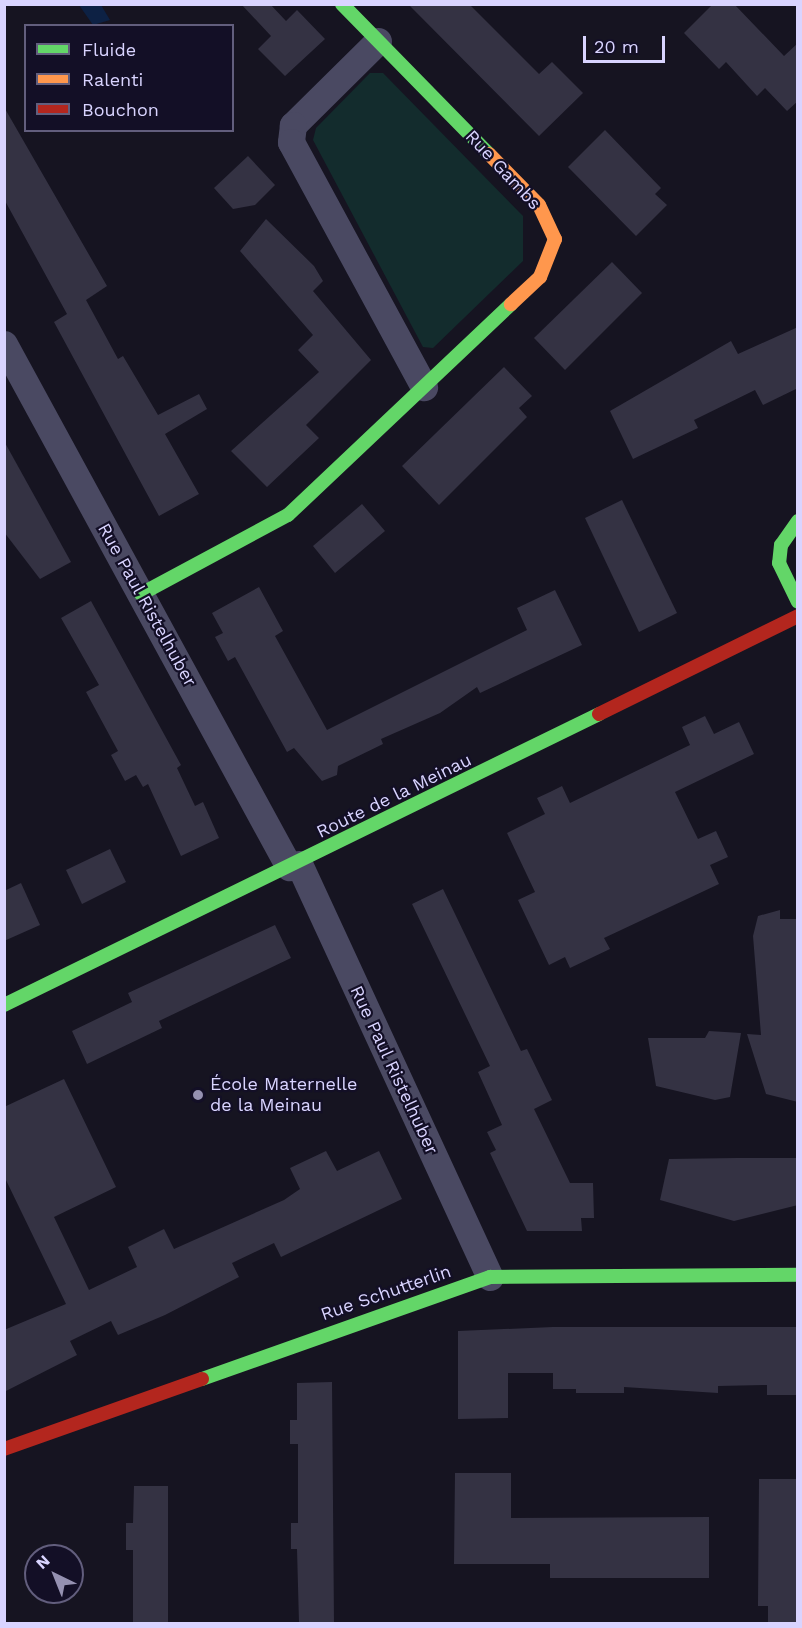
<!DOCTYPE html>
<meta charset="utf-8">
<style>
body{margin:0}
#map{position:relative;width:802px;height:1628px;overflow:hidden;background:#161421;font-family:"Work Sans",sans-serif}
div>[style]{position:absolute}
.green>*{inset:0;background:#132c2d}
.water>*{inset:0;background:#0d2144}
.building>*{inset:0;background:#343243}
.street>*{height:27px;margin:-13.5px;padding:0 13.5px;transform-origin:13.5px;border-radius:13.5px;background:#4a4962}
.fast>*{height:14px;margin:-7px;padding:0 7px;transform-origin:7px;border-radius:7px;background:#63d668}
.slow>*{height:14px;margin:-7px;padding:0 7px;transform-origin:7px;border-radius:7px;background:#ff974d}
.jam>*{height:14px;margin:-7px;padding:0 7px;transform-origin:7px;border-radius:7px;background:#b3261e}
.dots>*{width:16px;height:16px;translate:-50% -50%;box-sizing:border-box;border:3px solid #130f26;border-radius:50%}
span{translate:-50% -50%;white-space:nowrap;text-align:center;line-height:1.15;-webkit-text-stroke:4.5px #130f26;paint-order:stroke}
.street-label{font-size:18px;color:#d9d4ff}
.poi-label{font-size:18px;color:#d9d4ff}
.left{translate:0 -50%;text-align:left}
.frame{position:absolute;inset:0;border:6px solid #d9d4ff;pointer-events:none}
.legend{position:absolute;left:24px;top:24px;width:210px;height:108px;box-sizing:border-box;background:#130f26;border:2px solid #625e7d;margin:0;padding:8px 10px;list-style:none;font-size:18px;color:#d9d4ff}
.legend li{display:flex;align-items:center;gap:12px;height:30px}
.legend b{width:30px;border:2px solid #625e7d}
.north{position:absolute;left:24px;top:1544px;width:60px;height:60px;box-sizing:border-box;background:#130f26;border:2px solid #625e7d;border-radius:50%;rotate:317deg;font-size:16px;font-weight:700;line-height:24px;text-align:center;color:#d9d4ff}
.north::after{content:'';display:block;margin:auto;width:21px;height:27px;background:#9591b1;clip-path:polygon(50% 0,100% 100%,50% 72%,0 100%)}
.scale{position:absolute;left:583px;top:36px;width:82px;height:27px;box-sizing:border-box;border:3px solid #d9d4ff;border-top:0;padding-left:8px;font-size:18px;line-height:21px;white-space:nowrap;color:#d9d4ff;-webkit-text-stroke:4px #130f26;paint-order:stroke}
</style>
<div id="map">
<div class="green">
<i style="clip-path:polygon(370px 73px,383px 73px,523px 216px,523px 261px,433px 348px,423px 347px,313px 140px,316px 128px)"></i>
</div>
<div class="water">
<i style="clip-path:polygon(79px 5px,101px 5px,110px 20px,93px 25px)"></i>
</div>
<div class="building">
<i style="clip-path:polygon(241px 4px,270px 4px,286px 21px,297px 10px,325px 39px,285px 76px,258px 49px,271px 36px)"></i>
<i style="clip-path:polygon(408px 4px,469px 4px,539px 74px,552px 62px,583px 93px,539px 136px)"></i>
<i style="clip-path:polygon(713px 4px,734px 4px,784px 56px,798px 43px,798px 101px,787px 111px,765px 88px,757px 96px,726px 62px,719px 69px,684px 33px)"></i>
<i style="clip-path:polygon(4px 107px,107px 286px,86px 300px,118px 359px,123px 356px,158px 415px,199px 394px,207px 409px,165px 434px,199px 494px,159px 516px,54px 322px,67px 314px,4px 199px)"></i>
<i style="clip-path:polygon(605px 130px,661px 188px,655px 194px,667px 205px,636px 236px,568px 167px)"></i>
<i style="clip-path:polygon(248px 156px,275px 185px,255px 205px,233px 209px,214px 188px)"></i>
<i style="clip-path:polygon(266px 219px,314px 266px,323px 281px,313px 291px,371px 360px,306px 425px,319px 438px,267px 487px,231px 451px,319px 372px,298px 350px,313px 335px,240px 251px)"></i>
<i style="clip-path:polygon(612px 262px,642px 293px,565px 370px,534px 338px)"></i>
<i style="clip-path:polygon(798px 327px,798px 388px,763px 405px,755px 390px,694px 420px,698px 428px,633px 459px,610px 411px,731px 341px,738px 354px)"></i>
<i style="clip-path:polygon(504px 367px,532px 396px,519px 408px,527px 417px,439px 505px,402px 466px)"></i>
<i style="clip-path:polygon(4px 441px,71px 562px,40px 579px,4px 532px)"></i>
<i style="clip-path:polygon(622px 500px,677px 613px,639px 632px,585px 518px)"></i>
<i style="clip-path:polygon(362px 504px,385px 531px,335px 573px,313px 546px)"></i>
<i style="clip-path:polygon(259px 587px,283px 631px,275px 636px,327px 730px,527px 630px,517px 608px,555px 590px,582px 645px,480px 693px,477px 687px,440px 713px,381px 739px,383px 744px,338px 766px,337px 775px,322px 781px,294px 748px,287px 752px,235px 657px,228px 661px,215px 637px,223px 633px,212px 613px)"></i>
<i style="clip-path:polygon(91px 601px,181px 765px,177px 768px,195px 806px,203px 802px,219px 838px,181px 856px,148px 784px,143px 787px,136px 775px,125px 781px,111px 755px,118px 751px,86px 692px,99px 685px,61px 618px)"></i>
<i style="clip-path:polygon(705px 716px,714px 734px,739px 722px,754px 754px,675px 792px,698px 839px,716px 831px,728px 857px,710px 865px,719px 884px,604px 938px,610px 949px,570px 968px,565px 957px,549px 965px,518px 900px,535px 892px,507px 833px,545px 814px,537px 798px,550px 792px,562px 786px,570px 803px,690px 745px,682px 727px)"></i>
<i style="clip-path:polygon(110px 849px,126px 882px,82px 904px,66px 870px)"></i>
<i style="clip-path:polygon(21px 883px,40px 925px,4px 941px,4px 891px)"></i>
<i style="clip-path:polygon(443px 889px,521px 1051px,527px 1049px,552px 1100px,534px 1109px,570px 1183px,593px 1183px,594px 1218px,581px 1218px,582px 1231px,527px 1231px,490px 1153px,496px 1150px,487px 1132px,502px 1125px,478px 1072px,490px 1066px,412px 904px)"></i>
<i style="clip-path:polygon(780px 910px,780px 919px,798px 919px,798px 1102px,766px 1094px,747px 1034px,761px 1035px,753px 936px,758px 916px)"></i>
<i style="clip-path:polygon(275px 925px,291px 958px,159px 1021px,162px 1028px,87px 1064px,72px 1031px,132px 1002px,128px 993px)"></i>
<i style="clip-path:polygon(709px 1031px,741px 1033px,730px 1097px,715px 1100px,656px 1086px,648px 1038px,705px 1038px)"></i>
<i style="clip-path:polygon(64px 1079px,116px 1187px,54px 1217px,89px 1290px,137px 1267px,128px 1247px,164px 1229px,174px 1249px,284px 1200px,300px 1189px,290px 1168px,326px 1151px,337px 1171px,379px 1151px,402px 1199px,281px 1257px,274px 1243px,232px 1263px,239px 1277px,165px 1315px,118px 1335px,111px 1321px,70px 1341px,77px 1355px,4px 1392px,4px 1330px,66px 1304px,4px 1176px,4px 1107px)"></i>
<i style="clip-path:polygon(736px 1158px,798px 1158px,798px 1205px,734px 1221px,660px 1200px,669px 1159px)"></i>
<i style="clip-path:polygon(553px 1327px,798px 1327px,798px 1395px,767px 1395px,767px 1385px,718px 1386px,718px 1393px,624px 1387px,624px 1393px,576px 1393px,576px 1389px,553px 1389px,553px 1373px,508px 1373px,508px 1418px,458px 1419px,458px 1331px)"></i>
<i style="clip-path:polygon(332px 1382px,334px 1623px,299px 1623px,297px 1549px,291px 1549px,291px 1523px,298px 1523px,298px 1444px,290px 1444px,290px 1420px,297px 1420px,297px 1383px)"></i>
<i style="clip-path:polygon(455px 1473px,511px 1473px,511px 1518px,709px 1517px,709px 1578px,550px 1578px,550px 1564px,454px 1564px)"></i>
<i style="clip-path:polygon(759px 1479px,798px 1479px,798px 1623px,768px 1623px,768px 1606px,758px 1606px)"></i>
<i style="clip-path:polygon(134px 1486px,168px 1486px,168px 1623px,133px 1623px,133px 1550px,126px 1550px,126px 1523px,133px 1523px)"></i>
</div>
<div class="street">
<i style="left:378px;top:41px;width:120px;rotate:135.3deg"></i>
<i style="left:293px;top:125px;width:17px;rotate:97deg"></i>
<i style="left:291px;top:142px;width:279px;rotate:61.5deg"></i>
<i style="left:4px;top:344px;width:596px;rotate:61.41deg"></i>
<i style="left:299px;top:864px;width:455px;rotate:65.2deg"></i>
</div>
<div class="fast">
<i style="left:342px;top:4px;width:210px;rotate:45.6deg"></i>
<i style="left:798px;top:521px;width:29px;rotate:125deg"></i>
<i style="left:781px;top:545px;width:18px;rotate:96deg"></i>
<i style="left:779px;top:563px;width:43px;rotate:64deg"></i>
<i style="left:141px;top:594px;width:167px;rotate:-28.3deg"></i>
<i style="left:288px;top:515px;width:307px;rotate:-43.4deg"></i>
<i style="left:4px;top:1005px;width:662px;rotate:-26.06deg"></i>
<i style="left:202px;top:1379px;width:306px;rotate:-19.5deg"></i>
<i style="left:490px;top:1277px;width:308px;rotate:-0.4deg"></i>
</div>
<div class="slow">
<i style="left:489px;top:154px;width:71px;rotate:45.6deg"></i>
<i style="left:539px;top:205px;width:38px;rotate:65deg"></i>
<i style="left:555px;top:239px;width:41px;rotate:111.5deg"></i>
<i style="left:540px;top:277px;width:40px;rotate:137deg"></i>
</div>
<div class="jam">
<i style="left:599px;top:714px;width:222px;rotate:-26.2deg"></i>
<i style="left:4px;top:1449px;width:210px;rotate:-19.5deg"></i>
</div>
<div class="dots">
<i style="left:198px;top:1095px;background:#9591b1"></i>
</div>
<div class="street-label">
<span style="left:503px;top:170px;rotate:47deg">Rue Gambs</span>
<span style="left:147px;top:605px;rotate:61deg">Rue Paul Ristelhuber</span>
<span style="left:394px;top:796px;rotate:-26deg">Route de la Meinau</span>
<span style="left:394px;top:1070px;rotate:65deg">Rue Paul Ristelhuber</span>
<span style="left:386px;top:1293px;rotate:-19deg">Rue Schutterlin</span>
</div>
<div class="poi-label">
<span class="left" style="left:210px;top:1095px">École Maternelle<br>de la Meinau</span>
</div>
<div class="frame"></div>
<ul class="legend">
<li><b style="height:8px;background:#63d668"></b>Fluide</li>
<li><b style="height:8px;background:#ff974d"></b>Ralenti</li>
<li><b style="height:8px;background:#b3261e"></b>Bouchon</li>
</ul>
<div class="north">N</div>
<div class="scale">20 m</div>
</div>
